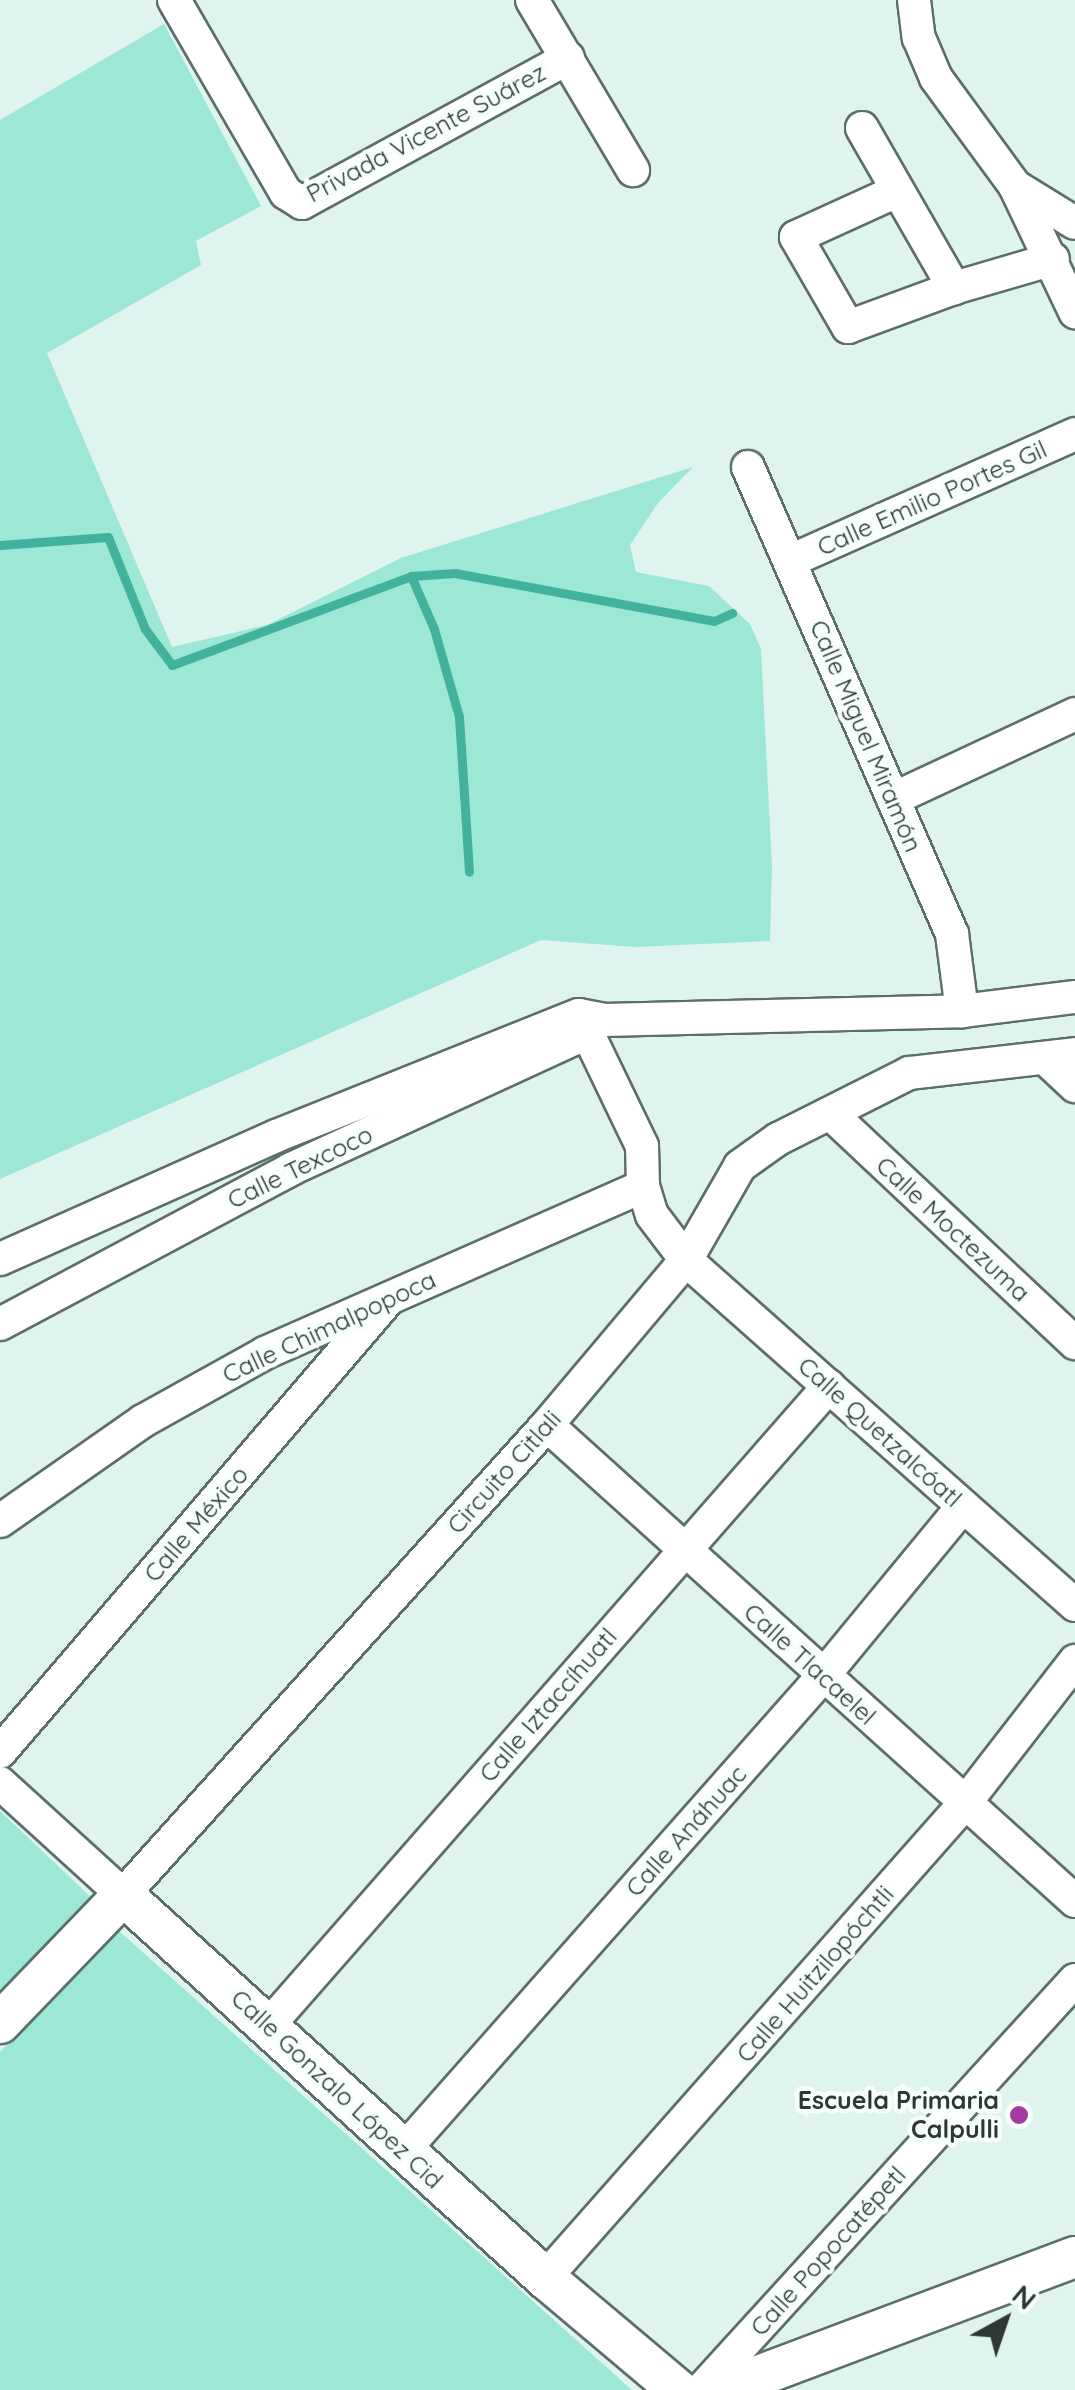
<!DOCTYPE html>
<meta charset="utf-8">
<style>
body{margin:0}
#map{position:relative;width:1075px;height:2390px;overflow:hidden;background:#e0f4ef;font-family:Quicksand,sans-serif}
div>[style]{position:absolute}
.green>*{inset:0;background:#9de7d7}
.stream>*{height:9px;margin:-4.5px;padding:0 4.5px;transform-origin:4.5px;border-radius:4.5px;background:#42b19e}
.roads{filter:drop-shadow(2px 0 #5c6e6a) drop-shadow(-2px 0 #5c6e6a) drop-shadow(0 2px #5c6e6a) drop-shadow(0 -2px #5c6e6a)}
.minor>*{height:32px;margin:-16px;padding:0 16px;transform-origin:16px;border-radius:16px;background:#fff}
.tertiary>*{height:40px;margin:-20px;padding:0 20px;transform-origin:20px;border-radius:20px;background:#fff}
.dots>*{width:28px;height:28px;translate:-50% -50%;box-sizing:border-box;border:5px solid #f6fefc;border-radius:50%}
span{translate:-50% -50%;white-space:nowrap;text-align:center;line-height:1.15;-webkit-text-stroke:9px #f6fefc;paint-order:stroke}
.street-label{font-size:25px;color:#2f3735}
.poi-label{font-size:25px;color:#2f3735;font-weight:700}
.right{translate:-100% -50%;text-align:right}
.north{position:absolute;left:955px;top:2270px;width:100px;height:100px;-webkit-text-stroke:8px #f6fefc;paint-order:stroke;rotate:40deg;font-size:28px;font-weight:700;line-height:40px;text-align:center;color:#2f3735}
.north::after{content:'';display:block;margin:auto;width:35px;height:45px;background:#2f3735;clip-path:polygon(50% 0,100% 100%,50% 72%,0 100%)}
</style>
<div id="map">
<div class="green">
<i style="clip-path:polygon(164px 24px,261px 206px,196px 241px,201px 265px,47px 353px,172px 647px,267px 625px,401px 558px,693px 467px,658px 503px,630px 545px,636px 572px,709px 586px,750px 624px,761px 649px,772px 867px,770px 941px,635px 947px,541px 940px,0 1179px,0 120px)"></i>
<i style="clip-path:polygon(0 1811px,96px 1902px,0 2001px)"></i>
<i style="clip-path:polygon(118px 1930px,632px 2390px,0 2390px,0 2052px)"></i>
</div>
<div class="stream">
<i style="left:0;top:545px;width:108px;rotate:-4.2deg"></i>
<i style="left:108px;top:537px;width:99px;rotate:68.1deg"></i>
<i style="left:145px;top:629px;width:45px;rotate:53.1deg"></i>
<i style="left:172px;top:665px;width:255px;rotate:-20.4deg"></i>
<i style="left:411px;top:576px;width:44px;rotate:-3.9deg"></i>
<i style="left:455px;top:573px;width:263px;rotate:10.5deg"></i>
<i style="left:714px;top:621px;width:20px;rotate:-24deg"></i>
<i style="left:411px;top:576px;width:58px;rotate:66.5deg"></i>
<i style="left:434px;top:629px;width:91px;rotate:74.1deg"></i>
<i style="left:459px;top:717px;width:155px;rotate:86.3deg"></i>
</div>
<div class="roads">
<div class="minor">
<i style="left:174px;top:0;width:223px;rotate:59.9deg"></i>
<i style="left:286px;top:193px;width:19px;rotate:32deg"></i>
<i style="left:302px;top:203px;width:303px;rotate:-28.6deg"></i>
<i style="left:532px;top:0;width:198px;rotate:59.3deg"></i>
<i style="left:914px;top:0;width:38px;rotate:83deg"></i>
<i style="left:919px;top:38px;width:43px;rotate:67deg"></i>
<i style="left:936px;top:78px;width:134px;rotate:53.8deg"></i>
<i style="left:1015px;top:186px;width:140px;rotate:64.5deg"></i>
<i style="left:862px;top:128px;width:185px;rotate:60.1deg"></i>
<i style="left:1015px;top:186px;width:70px;rotate:31.7deg"></i>
<i style="left:897px;top:191px;width:111px;rotate:155.5deg"></i>
<i style="left:796px;top:237px;width:104px;rotate:60deg"></i>
<i style="left:848px;top:327px;width:113px;rotate:-20.2deg"></i>
<i style="left:954px;top:288px;width:103px;rotate:-16.3deg"></i>
<i style="left:748px;top:467px;width:510px;rotate:66.4deg"></i>
<i style="left:952px;top:934px;width:78px;rotate:82.6deg"></i>
<i style="left:790px;top:561px;width:312px;rotate:-24deg"></i>
<i style="left:893px;top:799px;width:201px;rotate:-25deg"></i>
<i style="left:1046px;top:1059px;width:40px;rotate:43deg"></i>
<i style="left:831px;top:1114px;width:335px;rotate:43.2deg"></i>
<i style="left:643px;top:1186px;width:30px;rotate:73deg"></i>
<i style="left:652px;top:1215px;width:56px;rotate:52.9deg"></i>
<i style="left:686px;top:1260px;width:520px;rotate:41.57deg"></i>
<i style="left:0;top:1259px;width:302px;rotate:-24deg"></i>
<i style="left:276px;top:1136px;width:326px;rotate:-21.8deg"></i>
<i style="left:579px;top:1015px;width:25px;rotate:11deg"></i>
<i style="left:604px;top:1020px;width:358px;rotate:-1.4deg"></i>
<i style="left:962px;top:1011px;width:114px;rotate:-7.1deg"></i>
<i style="left:0;top:1324px;width:330px;rotate:-28deg"></i>
<i style="left:291px;top:1169px;width:316px;rotate:-24.7deg"></i>
<i style="left:547px;top:1425px;width:711px;rotate:42.04deg"></i>
<i style="left:0;top:1521px;width:174px;rotate:-35deg"></i>
<i style="left:143px;top:1421px;width:140px;rotate:-29.1deg"></i>
<i style="left:265px;top:1353px;width:413px;rotate:-23.8deg"></i>
<i style="left:643px;top:1186px;width:40px;rotate:-91.4deg"></i>
<i style="left:642px;top:1146px;width:145px;rotate:-115.7deg"></i>
<i style="left:0;top:1752px;width:593px;rotate:-49.38deg"></i>
<i style="left:0;top:1783px;width:166px;rotate:42.3deg"></i>
<i style="left:123px;top:1895px;width:633px;rotate:-47.95deg"></i>
<i style="left:547px;top:1425px;width:216px;rotate:-49.9deg"></i>
<i style="left:686px;top:1260px;width:108px;rotate:-60.1deg"></i>
<i style="left:740px;top:1166px;width:47px;rotate:-35.4deg"></i>
<i style="left:778px;top:1139px;width:147px;rotate:-26.7deg"></i>
<i style="left:909px;top:1073px;width:167px;rotate:-6.5deg"></i>
<i style="left:268px;top:2026px;width:851px;rotate:-48.76deg"></i>
<i style="left:403px;top:2151px;width:634px;rotate:-48.52deg"></i>
<i style="left:823px;top:1676px;width:220px;rotate:-50.5deg"></i>
<i style="left:545px;top:2278px;width:634px;rotate:-48.52deg"></i>
<i style="left:965px;top:1803px;width:180px;rotate:-52.2deg"></i>
<i style="left:701px;top:2390px;width:555px;rotate:-47.63deg"></i>
</div>
<div class="tertiary">
<i style="left:0;top:2023px;width:178px;rotate:-46.1deg"></i>
<i style="left:123px;top:1895px;width:570px;rotate:42.23deg"></i>
<i style="left:545px;top:2278px;width:174px;rotate:40.1deg"></i>
<i style="left:721px;top:2390px;width:378px;rotate:-20.6deg"></i>
</div>
</div>
<div class="dots">
<i style="left:1019px;top:2115px;background:#a33c9e"></i>
</div>
<div class="street-label">
<span style="left:426px;top:133px;rotate:-28deg">Privada Vicente Suárez</span>
<span style="left:932px;top:498px;rotate:-24deg">Calle Emilio Portes Gil</span>
<span style="left:866px;top:736px;rotate:67deg">Calle Miguel Miramón</span>
<span style="left:300px;top:1167px;rotate:-26deg">Calle Texcoco</span>
<span style="left:953px;top:1229px;rotate:43deg">Calle Moctezuma</span>
<span style="left:329px;top:1327px;rotate:-25deg">Calle Chimalpopoca</span>
<span style="left:880px;top:1432px;rotate:42deg">Calle Quetzalcóatl</span>
<span style="left:504px;top:1472px;rotate:-48deg">Circuito Citlali</span>
<span style="left:196px;top:1524px;rotate:-49deg">Calle México</span>
<span style="left:810px;top:1664px;rotate:42deg">Calle Tlacaelel</span>
<span style="left:548px;top:1705px;rotate:-49deg">Calle Iztaccíhuatl</span>
<span style="left:686px;top:1831px;rotate:-48deg">Calle Anáhuac</span>
<span style="left:815px;top:1974px;rotate:-49deg">Calle Huitzilopóchtli</span>
<span style="left:337px;top:2089px;rotate:43deg">Calle Gonzalo López Cid</span>
<span style="left:828px;top:2251px;rotate:-48deg">Calle Popocatépetl</span>
</div>
<div class="poi-label">
<span class="right" style="left:999px;top:2115px">Escuela Primaria<br>Calpulli</span>
</div>
<div class="north">N</div>
</div>
